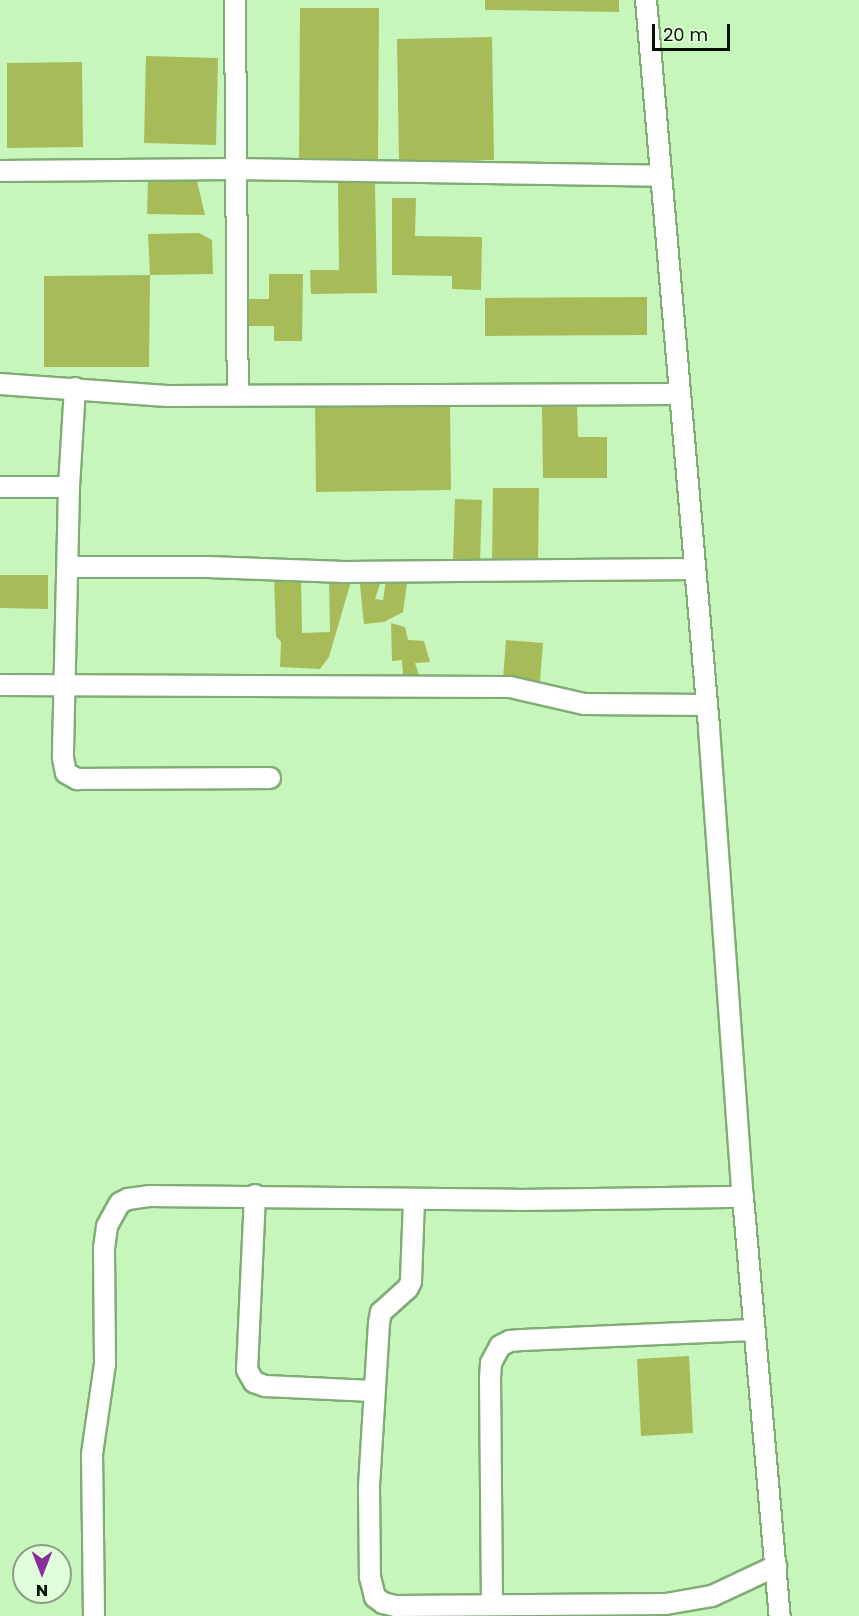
<!DOCTYPE html>
<style>
body{margin:0}
#map{position:relative;width:859px;height:1616px;overflow:hidden;background:#c7f6bc;font-family:Poppins,sans-serif}
div>[style]{position:absolute}
.building>*{inset:0;background:#a7bc58}
.roads{filter:drop-shadow(2px 0 #80ac75) drop-shadow(-2px 0 #80ac75) drop-shadow(0 2px #80ac75) drop-shadow(0 -2px #80ac75)}
.minor>*{height:20px;margin:-10px;padding:0 10px;transform-origin:10px;border-radius:10px;background:#fff}
span{translate:-50% -50%;white-space:nowrap;text-align:center;line-height:1.15;-webkit-text-stroke:5px #e1fedb;paint-order:stroke}
.north{position:absolute;left:12px;top:1544px;width:60px;height:60px;box-sizing:border-box;background:#e1fedb;border:2px solid #889f84;border-radius:50%;rotate:180deg;font-size:16px;font-weight:700;line-height:24px;text-align:center;color:#031101}
.north::after{content:'';display:block;margin:auto;width:21px;height:27px;background:#862d9a;clip-path:polygon(50% 0,100% 100%,50% 72%,0 100%)}
.scale{position:absolute;left:652px;top:24px;width:78px;height:27px;box-sizing:border-box;border:3px solid #031101;border-top:0;padding-left:8px;font-size:18px;line-height:21px;white-space:nowrap;color:#031101;-webkit-text-stroke:4px #e1fedb;paint-order:stroke}
</style>
<div id="map">
<div class="building">
<i style="clip-path:polygon(485px 0,619px 0,619px 12px,485px 10px)"></i>
<i style="clip-path:polygon(300px 8px,379px 8px,378px 162px,299px 161px)"></i>
<i style="clip-path:polygon(492px 37px,494px 160px,399px 162px,397px 39px)"></i>
<i style="clip-path:polygon(146px 56px,218px 58px,216px 145px,144px 143px)"></i>
<i style="clip-path:polygon(82px 62px,83px 147px,7px 148px,7px 63px)"></i>
<i style="clip-path:polygon(148px 180px,197px 181px,205px 215px,147px 214px)"></i>
<i style="clip-path:polygon(338px 183px,375px 183px,377px 293px,311px 294px,310px 270px,339px 270px)"></i>
<i style="clip-path:polygon(392px 198px,416px 198px,415px 236px,482px 237px,481px 290px,452px 289px,452px 276px,392px 275px)"></i>
<i style="clip-path:polygon(199px 233px,212px 240px,213px 274px,150px 275px,148px 234px)"></i>
<i style="clip-path:polygon(269px 274px,303px 274px,302px 341px,274px 341px,274px 326px,244px 326px,244px 299px,269px 299px)"></i>
<i style="clip-path:polygon(150px 275px,149px 367px,44px 367px,44px 276px)"></i>
<i style="clip-path:polygon(647px 297px,647px 335px,485px 336px,485px 298px)"></i>
<i style="clip-path:polygon(450px 404px,451px 490px,316px 492px,315px 406px)"></i>
<i style="clip-path:polygon(542px 407px,577px 407px,578px 437px,607px 437px,607px 478px,543px 478px)"></i>
<i style="clip-path:polygon(493px 488px,539px 488px,538px 563px,492px 563px)"></i>
<i style="clip-path:polygon(455px 499px,482px 500px,480px 562px,453px 561px)"></i>
<i style="clip-path:polygon(301px 574px,302px 633px,330px 632px,329px 579px,352px 578px,329px 657px,320px 669px,280px 667px,281px 642px,276px 636px,274px 575px)"></i>
<i style="clip-path:polygon(0 575px,48px 575px,48px 609px,0 608px)"></i>
<i style="clip-path:polygon(359px 576px,380px 584px,375px 599px,383px 600px,386px 580px,408px 576px,403px 612px,384px 622px,364px 624px)"></i>
<i style="clip-path:polygon(391px 623px,405px 627px,408px 640px,424px 641px,430px 662px,415px 663px,419px 675px,403px 675px,402px 660px,392px 661px)"></i>
<i style="clip-path:polygon(506px 640px,543px 643px,540px 681px,503px 679px)"></i>
<i style="clip-path:polygon(689px 1356px,693px 1433px,641px 1436px,637px 1359px)"></i>
</div>
<div class="roads">
<div class="minor">
<i style="left:235px;top:0;width:394px;rotate:89.6deg"></i>
<i style="left:646px;top:0;width:731px;rotate:85.05deg"></i>
<i style="left:709px;top:728px;width:470px;rotate:85.9deg"></i>
<i style="left:743px;top:1197px;width:421px;rotate:85deg"></i>
<i style="left:0;top:171px;width:234px;rotate:-0.5deg"></i>
<i style="left:234px;top:169px;width:427px;rotate:0.9deg"></i>
<i style="left:0;top:384px;width:167px;rotate:4.1deg"></i>
<i style="left:167px;top:396px;width:511px;rotate:-0.22deg"></i>
<i style="left:75px;top:388px;width:99px;rotate:93.5deg"></i>
<i style="left:69px;top:487px;width:271px;rotate:91.3deg"></i>
<i style="left:63px;top:758px;width:15px;rotate:79deg"></i>
<i style="left:66px;top:773px;width:13px;rotate:29deg"></i>
<i style="left:77px;top:779px;width:193px;rotate:-0.3deg"></i>
<i style="left:0;top:487px;width:69px"></i>
<i style="left:69px;top:567px;width:138px"></i>
<i style="left:207px;top:567px;width:137px;rotate:2.1deg"></i>
<i style="left:344px;top:572px;width:351px;rotate:-0.5deg"></i>
<i style="left:0;top:685px;width:510px;rotate:0.22deg"></i>
<i style="left:510px;top:687px;width:76px;rotate:12.9deg"></i>
<i style="left:584px;top:704px;width:123px;rotate:0.5deg"></i>
<i style="left:255px;top:1195px;width:175px;rotate:92.6deg"></i>
<i style="left:247px;top:1370px;width:14px;rotate:60deg"></i>
<i style="left:254px;top:1382px;width:12px;rotate:20deg"></i>
<i style="left:265px;top:1386px;width:108px;rotate:2.7deg"></i>
<i style="left:414px;top:1199px;width:83px;rotate:92.1deg"></i>
<i style="left:411px;top:1282px;width:7px;rotate:117deg"></i>
<i style="left:408px;top:1288px;width:36px;rotate:138deg"></i>
<i style="left:381px;top:1312px;width:11px;rotate:100deg"></i>
<i style="left:379px;top:1323px;width:164px;rotate:93.5deg"></i>
<i style="left:369px;top:1487px;width:90px;rotate:89.4deg"></i>
<i style="left:370px;top:1577px;width:21px;rotate:76deg"></i>
<i style="left:375px;top:1597px;width:10px;rotate:37deg"></i>
<i style="left:383px;top:1603px;width:12px;rotate:14deg"></i>
<i style="left:395px;top:1606px;width:271px;rotate:-0.4deg"></i>
<i style="left:666px;top:1604px;width:47px;rotate:-9.9deg"></i>
<i style="left:712px;top:1596px;width:71px;rotate:-25.1deg"></i>
<i style="left:492px;top:1604px;width:226px;rotate:-90.5deg"></i>
<i style="left:490px;top:1378px;width:15px;rotate:-86deg"></i>
<i style="left:491px;top:1363px;width:19px;rotate:-62deg"></i>
<i style="left:500px;top:1346px;width:11px;rotate:-27deg"></i>
<i style="left:510px;top:1341px;width:11px;rotate:-5deg"></i>
<i style="left:521px;top:1340px;width:233px;rotate:-2.5deg"></i>
<i style="left:94px;top:1616px;width:162px;rotate:-90.7deg"></i>
<i style="left:92px;top:1454px;width:91px;rotate:-81.8deg"></i>
<i style="left:105px;top:1364px;width:116px;rotate:-90.5deg"></i>
<i style="left:104px;top:1248px;width:22px;rotate:-82deg"></i>
<i style="left:107px;top:1226px;width:26px;rotate:-61deg"></i>
<i style="left:120px;top:1203px;width:9px;rotate:-27deg"></i>
<i style="left:128px;top:1199px;width:21px;rotate:-8deg"></i>
<i style="left:149px;top:1196px;width:368px;rotate:0.6deg"></i>
<i style="left:517px;top:1200px;width:226px;rotate:-0.8deg"></i>
</div>
</div>
<div class="north">N</div>
<div class="scale">20 m</div>
</div>
